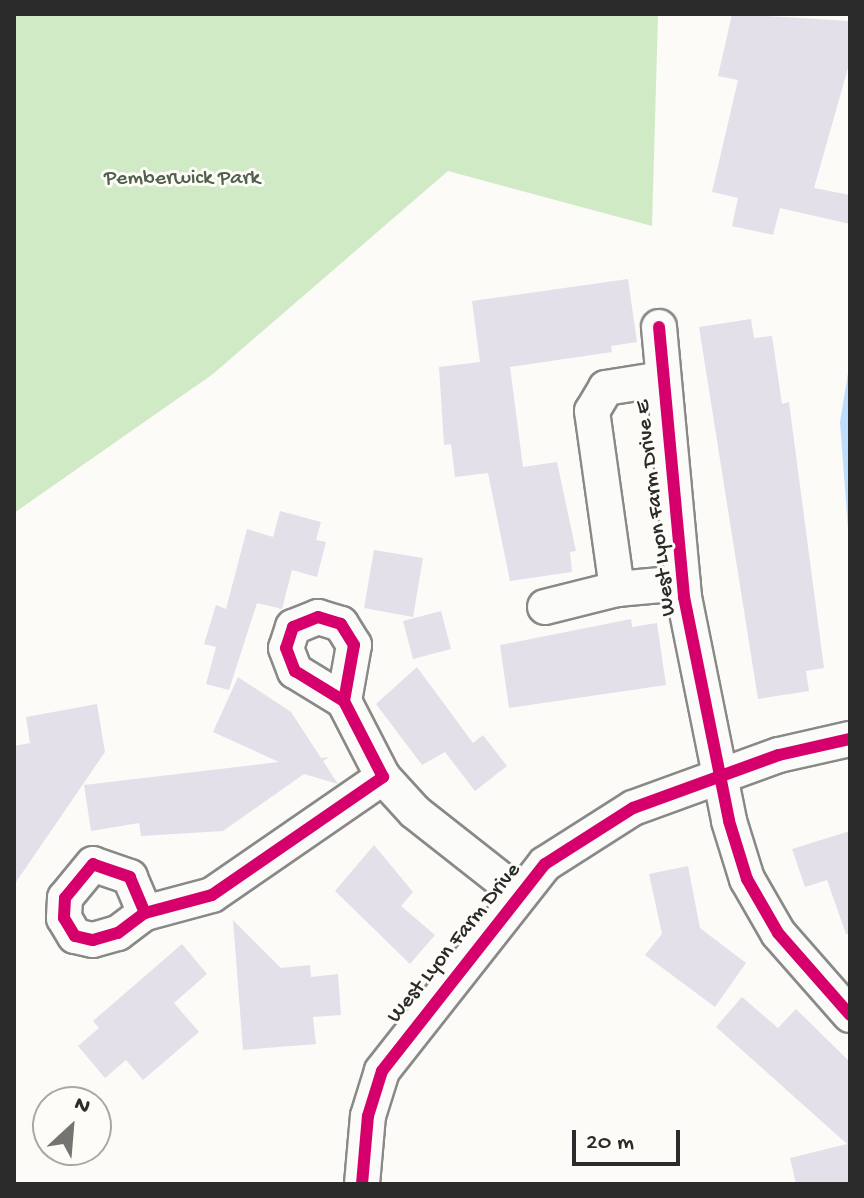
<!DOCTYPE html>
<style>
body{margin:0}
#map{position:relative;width:864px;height:1198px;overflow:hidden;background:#fcfbf8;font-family:"Gochi Hand",sans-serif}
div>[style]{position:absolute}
.green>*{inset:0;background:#cfeac5}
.water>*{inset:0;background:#beddfc}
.building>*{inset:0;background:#e3e0e9}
.roads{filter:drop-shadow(2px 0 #898987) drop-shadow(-2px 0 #898987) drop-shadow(0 2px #898987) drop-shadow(0 -2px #898987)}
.minor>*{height:34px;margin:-17px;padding:0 17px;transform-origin:17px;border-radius:17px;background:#fbfbf9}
.cycleway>*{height:12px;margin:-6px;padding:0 6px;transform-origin:6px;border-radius:6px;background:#d6006c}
span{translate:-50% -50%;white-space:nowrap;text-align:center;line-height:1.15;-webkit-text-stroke:6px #fdfcf7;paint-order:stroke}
.park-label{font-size:22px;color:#51604d}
.street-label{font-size:22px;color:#2b2b2b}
.frame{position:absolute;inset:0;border:16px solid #2b2b2b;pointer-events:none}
.north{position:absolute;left:32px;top:1086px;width:80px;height:80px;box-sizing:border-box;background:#fdfcf7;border:2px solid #a9a8a5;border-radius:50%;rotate:26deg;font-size:22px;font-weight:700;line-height:32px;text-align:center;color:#2b2b2b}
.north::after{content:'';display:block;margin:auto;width:28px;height:36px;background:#747473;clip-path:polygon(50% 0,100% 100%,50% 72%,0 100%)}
.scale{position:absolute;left:572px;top:1130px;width:108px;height:36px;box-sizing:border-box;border:4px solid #2b2b2b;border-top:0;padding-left:10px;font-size:24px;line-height:28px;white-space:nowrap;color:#2b2b2b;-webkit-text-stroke:6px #fdfcf7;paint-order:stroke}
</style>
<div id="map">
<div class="green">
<i style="clip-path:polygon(14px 14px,658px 14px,652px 226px,448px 171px,213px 374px,14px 513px)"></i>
</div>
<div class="water">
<i style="clip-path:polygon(850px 361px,850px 555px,840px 422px)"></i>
</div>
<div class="building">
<i style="clip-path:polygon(732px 14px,850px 21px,850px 61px,814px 188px,850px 195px,850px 224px,780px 208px,773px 235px,732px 226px,738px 198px,712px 192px,738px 80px,718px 76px)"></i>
<i style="clip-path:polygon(628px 279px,637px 342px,611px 346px,612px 352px,510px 367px,523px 467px,557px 462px,576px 551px,570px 552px,572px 572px,510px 581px,488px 473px,455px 477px,451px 444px,444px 445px,439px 367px,480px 362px,472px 301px)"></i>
<i style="clip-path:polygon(751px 319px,754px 338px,772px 336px,782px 404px,789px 402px,824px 668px,806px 671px,809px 691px,758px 699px,699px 327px)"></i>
<i style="clip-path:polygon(280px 511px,321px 522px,316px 540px,326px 542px,317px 577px,292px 570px,282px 609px,257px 603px,229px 690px,206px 684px,216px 647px,204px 644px,216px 605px,226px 609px,247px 529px,273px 537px)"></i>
<i style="clip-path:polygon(374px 550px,423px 558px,413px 617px,364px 608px)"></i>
<i style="clip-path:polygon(441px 611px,451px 649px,413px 659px,403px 621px)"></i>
<i style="clip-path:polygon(631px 619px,632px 627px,657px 623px,666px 685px,509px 708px,500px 645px)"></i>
<i style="clip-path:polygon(417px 667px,473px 743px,483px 735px,507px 766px,475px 791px,445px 752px,422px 765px,376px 704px)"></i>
<i style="clip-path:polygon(238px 677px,291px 712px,321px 758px,329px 757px,323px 761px,338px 784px,304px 774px,223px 831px,141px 836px,139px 823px,91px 831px,84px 785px,279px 762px,213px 732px)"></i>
<i style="clip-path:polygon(97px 704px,105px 752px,14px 885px,14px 746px,30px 743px,26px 717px)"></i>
<i style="clip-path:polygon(850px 831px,850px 934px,846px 934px,827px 880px,805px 887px,792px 849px)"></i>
<i style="clip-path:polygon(374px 845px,413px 892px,401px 906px,435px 935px,410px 964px,335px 891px)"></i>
<i style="clip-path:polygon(688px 866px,700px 928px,746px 963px,715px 1007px,645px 955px,662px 934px,649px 874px)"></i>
<i style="clip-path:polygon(233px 920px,281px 968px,310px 965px,311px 977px,338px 974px,341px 1015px,313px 1017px,316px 1044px,243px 1050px)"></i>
<i style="clip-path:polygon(182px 944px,207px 974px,174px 1003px,199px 1032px,143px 1080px,126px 1060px,105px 1078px,78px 1046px,99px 1028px,93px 1021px)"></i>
<i style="clip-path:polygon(742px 997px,778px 1028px,796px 1009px,850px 1062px,850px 1184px,796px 1184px,790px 1158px,847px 1144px,716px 1027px)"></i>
</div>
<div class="roads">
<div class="minor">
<i style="left:659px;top:327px;width:271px;rotate:84.7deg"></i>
<i style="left:684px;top:597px;width:228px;rotate:78.6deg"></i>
<i style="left:729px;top:821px;width:61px;rotate:72.8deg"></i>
<i style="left:747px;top:879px;width:62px;rotate:60.1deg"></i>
<i style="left:778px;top:933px;width:109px;rotate:48.7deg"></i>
<i style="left:662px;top:379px;width:57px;rotate:170.9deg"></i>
<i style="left:606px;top:388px;width:27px;rotate:121deg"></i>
<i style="left:592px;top:411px;width:180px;rotate:82deg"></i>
<i style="left:617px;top:589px;width:66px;rotate:-5.2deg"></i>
<i style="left:545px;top:607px;width:74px;rotate:-14deg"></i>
<i style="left:383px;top:777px;width:47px;rotate:47.6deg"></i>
<i style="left:415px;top:812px;width:131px;rotate:38.2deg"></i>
<i style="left:145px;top:913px;width:39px;rotate:-113deg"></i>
<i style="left:130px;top:877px;width:39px;rotate:-161deg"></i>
<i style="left:93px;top:864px;width:44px;rotate:129.5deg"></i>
<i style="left:65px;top:898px;width:20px;rotate:93deg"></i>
<i style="left:64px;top:918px;width:21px;rotate:59deg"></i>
<i style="left:75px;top:936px;width:18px;rotate:13deg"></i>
<i style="left:93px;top:940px;width:26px;rotate:-16deg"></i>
<i style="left:118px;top:933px;width:34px;rotate:-37deg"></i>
<i style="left:145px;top:913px;width:69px;rotate:-15deg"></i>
<i style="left:212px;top:895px;width:208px;rotate:-34.6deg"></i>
<i style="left:383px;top:777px;width:85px;rotate:-117.2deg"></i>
<i style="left:344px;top:701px;width:57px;rotate:-79.9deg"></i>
<i style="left:354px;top:645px;width:25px;rotate:-122deg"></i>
<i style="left:341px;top:624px;width:24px;rotate:-163deg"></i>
<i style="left:318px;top:617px;width:27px;rotate:158deg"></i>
<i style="left:293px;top:627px;width:22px;rotate:108deg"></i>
<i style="left:286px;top:648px;width:25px;rotate:69deg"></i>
<i style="left:295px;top:671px;width:57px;rotate:31.5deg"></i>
<i style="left:362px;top:1184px;width:68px;rotate:-85deg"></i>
<i style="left:368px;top:1116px;width:47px;rotate:-72.7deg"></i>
<i style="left:382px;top:1071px;width:263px;rotate:-51.8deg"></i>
<i style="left:545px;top:864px;width:104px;rotate:-32.5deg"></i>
<i style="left:633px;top:808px;width:155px;rotate:-20deg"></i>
<i style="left:779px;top:755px;width:73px;rotate:-12.7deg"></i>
</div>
</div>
<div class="cycleway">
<i style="left:659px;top:327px;width:271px;rotate:84.7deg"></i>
<i style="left:684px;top:597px;width:228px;rotate:78.6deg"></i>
<i style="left:729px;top:821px;width:61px;rotate:72.8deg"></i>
<i style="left:747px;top:879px;width:62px;rotate:60.1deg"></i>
<i style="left:778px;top:933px;width:109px;rotate:48.7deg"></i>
<i style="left:145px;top:913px;width:39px;rotate:-113deg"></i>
<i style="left:130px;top:877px;width:39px;rotate:-161deg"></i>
<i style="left:93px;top:864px;width:44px;rotate:129.5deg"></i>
<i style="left:65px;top:898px;width:20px;rotate:93deg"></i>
<i style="left:64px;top:918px;width:21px;rotate:59deg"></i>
<i style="left:75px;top:936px;width:18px;rotate:13deg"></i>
<i style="left:93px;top:940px;width:26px;rotate:-16deg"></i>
<i style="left:118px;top:933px;width:34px;rotate:-37deg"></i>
<i style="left:145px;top:913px;width:69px;rotate:-15deg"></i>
<i style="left:212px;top:895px;width:208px;rotate:-34.6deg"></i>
<i style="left:383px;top:777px;width:85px;rotate:-117.2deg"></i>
<i style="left:344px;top:701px;width:57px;rotate:-79.9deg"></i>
<i style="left:354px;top:645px;width:25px;rotate:-122deg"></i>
<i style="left:341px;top:624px;width:24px;rotate:-163deg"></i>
<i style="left:318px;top:617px;width:27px;rotate:158deg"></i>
<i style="left:293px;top:627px;width:22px;rotate:108deg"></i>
<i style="left:286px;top:648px;width:25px;rotate:69deg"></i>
<i style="left:295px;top:671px;width:57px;rotate:31.5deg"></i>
<i style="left:362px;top:1184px;width:68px;rotate:-85deg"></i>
<i style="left:368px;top:1116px;width:47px;rotate:-72.7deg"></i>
<i style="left:382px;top:1071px;width:263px;rotate:-51.8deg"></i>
<i style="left:545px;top:864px;width:104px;rotate:-32.5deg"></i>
<i style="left:633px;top:808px;width:155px;rotate:-20deg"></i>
<i style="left:779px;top:755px;width:73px;rotate:-12.7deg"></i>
</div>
<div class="park-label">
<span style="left:182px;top:180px">Pemberwick Park</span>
</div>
<div class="street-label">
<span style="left:657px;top:508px;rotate:-97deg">West Lyon Farm Drive E</span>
<span style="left:455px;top:944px;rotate:-51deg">West Lyon Farm Drive</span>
</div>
<div class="frame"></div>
<div class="north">N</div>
<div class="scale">20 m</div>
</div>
